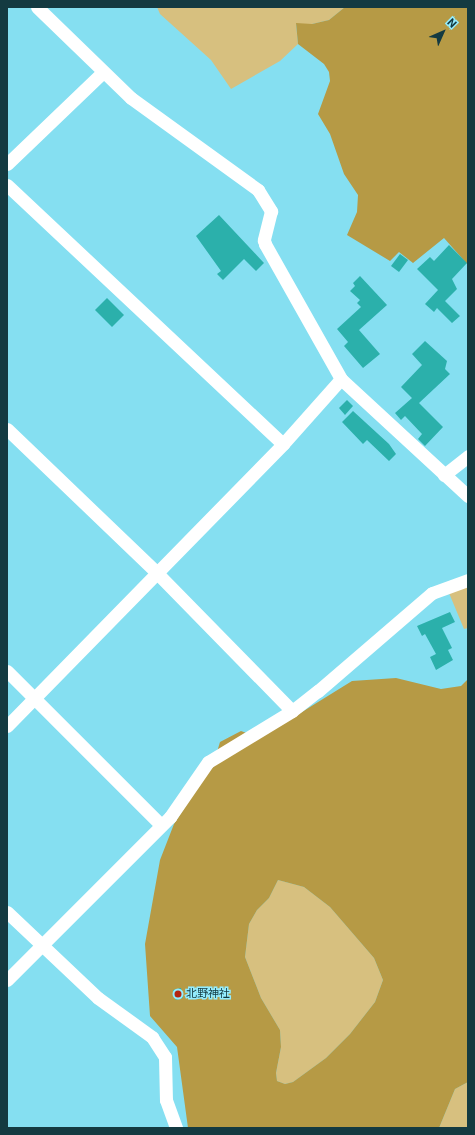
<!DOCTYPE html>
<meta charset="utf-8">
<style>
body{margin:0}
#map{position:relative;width:475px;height:1135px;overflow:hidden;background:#85dff1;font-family:Roboto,"Noto Sans JP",sans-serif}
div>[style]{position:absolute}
.green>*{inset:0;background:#d7c07f}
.forest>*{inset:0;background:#b69a45}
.building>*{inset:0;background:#2bb0ab}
.minor>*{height:13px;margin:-6.5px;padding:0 6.5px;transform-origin:6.5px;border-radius:6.5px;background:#fff}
.dots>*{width:11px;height:11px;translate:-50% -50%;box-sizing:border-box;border:2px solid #93ecfe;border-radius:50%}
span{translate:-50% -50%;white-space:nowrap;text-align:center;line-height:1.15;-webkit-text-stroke:3px #93ecfe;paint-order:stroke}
.poi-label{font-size:11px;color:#143a41}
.left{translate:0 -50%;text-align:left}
.frame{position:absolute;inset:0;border:8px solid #143a41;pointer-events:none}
.north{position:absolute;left:423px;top:12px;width:40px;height:40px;-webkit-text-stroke:3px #93ecfe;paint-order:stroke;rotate:45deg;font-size:11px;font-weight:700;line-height:16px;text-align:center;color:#143a41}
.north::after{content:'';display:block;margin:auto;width:14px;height:18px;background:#143a41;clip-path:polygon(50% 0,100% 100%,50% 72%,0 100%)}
</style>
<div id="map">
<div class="green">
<i style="clip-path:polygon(157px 7px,345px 7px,329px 20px,312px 24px,296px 24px,298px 44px,280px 61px,231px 89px,211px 60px,160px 14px)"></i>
<i style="clip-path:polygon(468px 585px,468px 628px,464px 629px,449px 593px)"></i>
<i style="clip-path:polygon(278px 880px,304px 887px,330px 907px,374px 958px,383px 980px,375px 1002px,350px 1034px,326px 1058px,293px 1082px,285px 1084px,277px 1081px,276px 1073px,281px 1047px,280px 1030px,261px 998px,245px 957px,249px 924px,257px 910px,269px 898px)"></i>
<i style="clip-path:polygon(468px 1082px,468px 1128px,439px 1128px,455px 1089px)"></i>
</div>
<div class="forest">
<i style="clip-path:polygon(345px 7px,468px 7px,468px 265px,444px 238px,413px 263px,399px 252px,390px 261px,347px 235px,357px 212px,358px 195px,344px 174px,330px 134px,318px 114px,330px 81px,329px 72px,324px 64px,298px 44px,296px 23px,312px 24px,329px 20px)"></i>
<i style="clip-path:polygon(evenodd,396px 678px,441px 689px,461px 686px,468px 679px,468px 1082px,455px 1089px,439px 1128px,188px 1128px,177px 1047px,150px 1016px,145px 944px,160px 860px,174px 824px,214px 762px,220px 742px,241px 731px,260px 738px,352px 681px,396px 678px,278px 880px,304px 887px,330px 907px,374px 958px,383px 980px,375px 1002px,350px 1034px,326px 1058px,293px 1082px,285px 1084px,277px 1081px,276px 1073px,281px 1047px,280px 1030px,261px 998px,245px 957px,249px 924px,257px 910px,269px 898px,278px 880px)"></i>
</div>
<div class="building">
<i style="clip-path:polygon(219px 215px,264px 263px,256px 271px,244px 259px,223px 280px,217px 274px,221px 271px,196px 236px)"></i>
<i style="clip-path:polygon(449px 245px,467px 263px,452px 279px,457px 289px,445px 301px,460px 316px,452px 323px,437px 308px,434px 312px,425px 304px,438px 290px,417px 269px,430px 257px,434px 261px)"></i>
<i style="clip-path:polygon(400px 254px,408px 260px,399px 272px,391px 266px)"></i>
<i style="clip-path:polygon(360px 276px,387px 305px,359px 330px,380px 354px,363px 368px,344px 346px,348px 342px,337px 329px,361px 307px,357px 303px,360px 300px,350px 291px,355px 286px,353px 283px)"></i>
<i style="clip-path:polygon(107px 298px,124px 315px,112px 327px,95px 310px)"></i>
<i style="clip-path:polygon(425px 341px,447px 361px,445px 369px,450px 374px,419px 403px,443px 427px,425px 446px,418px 439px,422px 434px,405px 416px,401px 420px,395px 413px,412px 398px,401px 387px,422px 365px,412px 354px)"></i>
<i style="clip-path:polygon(347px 400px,353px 406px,345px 415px,339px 408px)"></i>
<i style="clip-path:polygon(353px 411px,389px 444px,396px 454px,389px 461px,367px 440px,363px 444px,342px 422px)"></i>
<i style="clip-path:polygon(450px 612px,455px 622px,442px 628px,452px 648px,448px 650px,453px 660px,436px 670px,430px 657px,436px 654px,425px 634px,422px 636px,417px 626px)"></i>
<i style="clip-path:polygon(181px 988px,183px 998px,176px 1000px,173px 990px)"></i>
</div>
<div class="minor">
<i style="left:37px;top:7px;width:131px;rotate:44.1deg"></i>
<i style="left:131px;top:98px;width:157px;rotate:35.9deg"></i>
<i style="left:258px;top:190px;width:25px;rotate:58deg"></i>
<i style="left:271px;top:211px;width:30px;rotate:104deg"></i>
<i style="left:264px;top:240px;width:4px;rotate:76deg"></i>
<i style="left:265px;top:244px;width:155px;rotate:60.6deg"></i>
<i style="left:341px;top:379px;width:173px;rotate:42.7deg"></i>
<i style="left:7px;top:164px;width:133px;rotate:-43.8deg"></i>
<i style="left:7px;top:185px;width:378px;rotate:43.2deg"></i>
<i style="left:7px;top:429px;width:207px;rotate:43.8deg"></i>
<i style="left:156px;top:572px;width:194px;rotate:45.6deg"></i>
<i style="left:444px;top:475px;width:31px;rotate:-38deg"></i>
<i style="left:7px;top:671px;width:218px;rotate:45deg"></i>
<i style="left:7px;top:726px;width:395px;rotate:-45.6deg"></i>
<i style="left:283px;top:444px;width:87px;rotate:-48.3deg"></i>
<i style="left:7px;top:912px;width:125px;rotate:43.4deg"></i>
<i style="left:98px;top:998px;width:67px;rotate:35.8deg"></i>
<i style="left:152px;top:1037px;width:24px;rotate:57deg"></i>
<i style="left:165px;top:1057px;width:43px;rotate:88.7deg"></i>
<i style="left:166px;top:1100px;width:30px;rotate:70deg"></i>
<i style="left:7px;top:980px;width:231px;rotate:-45deg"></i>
<i style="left:170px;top:817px;width:67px;rotate:-55.4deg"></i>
<i style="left:208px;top:762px;width:98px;rotate:-31.3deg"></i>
<i style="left:292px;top:711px;width:33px;rotate:-38deg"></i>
<i style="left:318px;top:691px;width:150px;rotate:-40.7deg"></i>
<i style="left:432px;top:593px;width:38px;rotate:-20deg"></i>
</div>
<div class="dots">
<i style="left:178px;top:994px;background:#b32511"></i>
</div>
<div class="poi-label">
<span class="left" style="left:186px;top:994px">北野神社</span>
</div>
<div class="frame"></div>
<div class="north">N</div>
</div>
